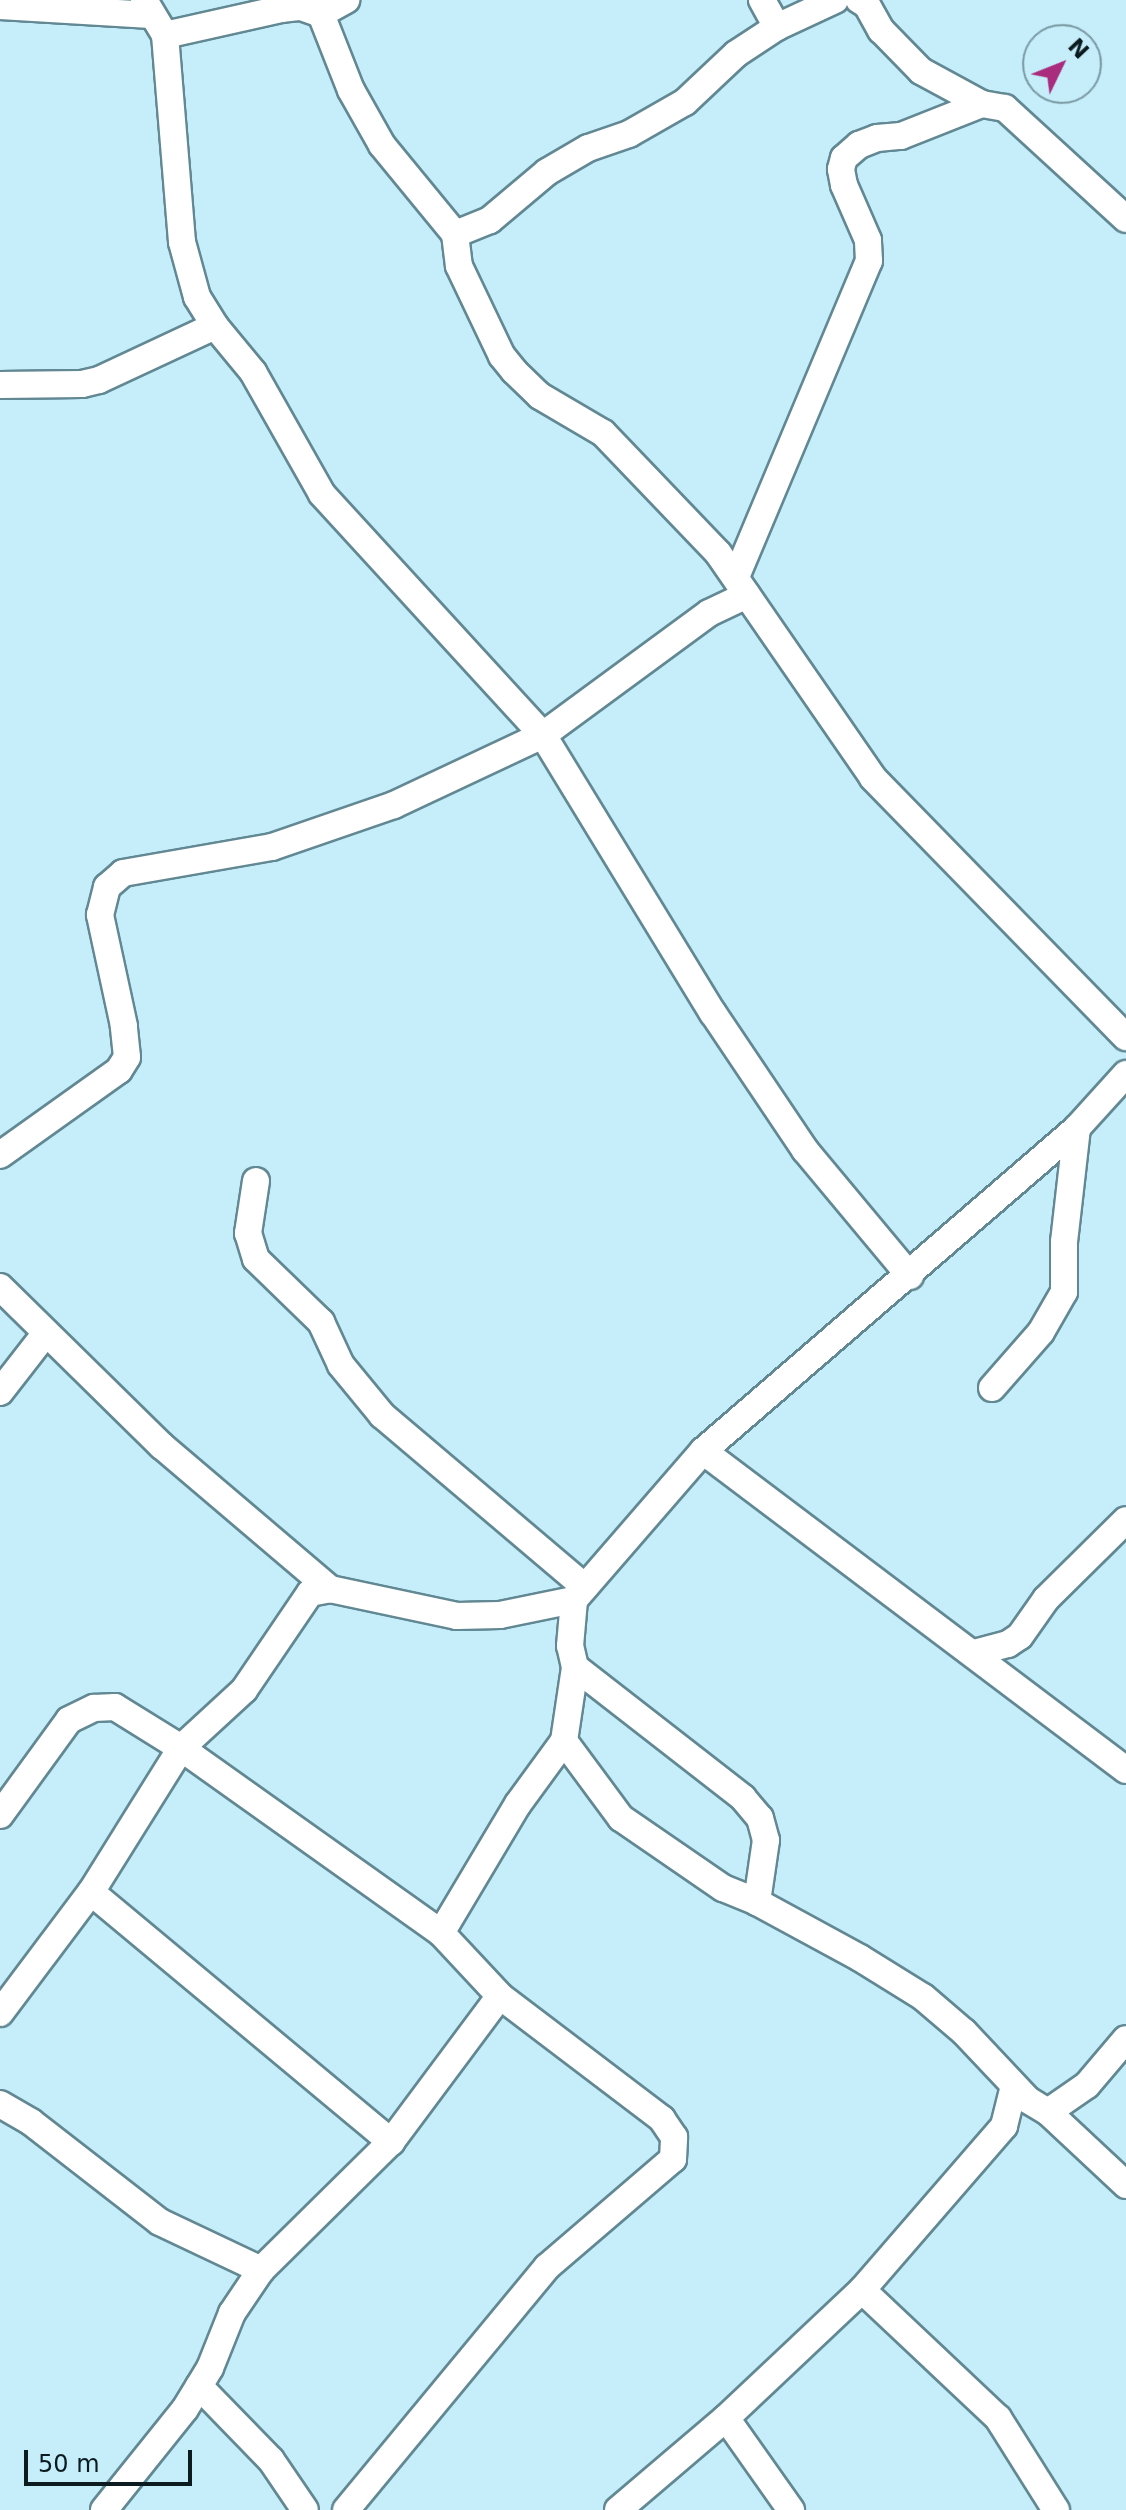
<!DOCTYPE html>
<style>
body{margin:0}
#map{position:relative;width:1126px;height:2510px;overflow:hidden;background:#c5eefa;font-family:"DejaVu Sans",sans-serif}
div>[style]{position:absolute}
.roads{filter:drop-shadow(2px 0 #628893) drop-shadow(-2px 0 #628893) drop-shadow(0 2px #628893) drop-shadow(0 -2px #628893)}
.street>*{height:26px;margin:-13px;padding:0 13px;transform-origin:13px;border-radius:13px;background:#fff}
span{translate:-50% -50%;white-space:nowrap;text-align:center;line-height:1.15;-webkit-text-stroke:6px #c5eefa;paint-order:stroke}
.north{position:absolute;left:1022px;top:24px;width:80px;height:80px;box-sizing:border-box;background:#c5eefa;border:2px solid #7b9aa3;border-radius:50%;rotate:47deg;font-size:22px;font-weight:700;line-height:32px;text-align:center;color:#0c1b20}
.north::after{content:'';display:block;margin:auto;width:28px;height:36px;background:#a92c7d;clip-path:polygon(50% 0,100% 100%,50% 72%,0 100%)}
.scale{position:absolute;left:24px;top:2450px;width:168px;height:36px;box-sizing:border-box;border:4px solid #0c1b20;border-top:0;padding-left:10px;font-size:24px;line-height:28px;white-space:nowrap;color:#0c1b20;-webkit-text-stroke:6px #c5eefa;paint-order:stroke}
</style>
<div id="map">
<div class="roads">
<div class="street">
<i style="left:144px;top:0;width:41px;rotate:59deg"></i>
<i style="left:165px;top:35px;width:208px;rotate:85.3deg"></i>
<i style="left:182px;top:242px;width:57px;rotate:74.7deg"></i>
<i style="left:197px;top:297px;width:34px;rotate:58deg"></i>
<i style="left:215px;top:326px;width:60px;rotate:50.4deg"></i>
<i style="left:253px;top:372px;width:140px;rotate:60.5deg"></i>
<i style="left:322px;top:494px;width:327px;rotate:47.5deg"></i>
<i style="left:543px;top:735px;width:326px;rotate:58.6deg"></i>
<i style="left:713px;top:1013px;width:165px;rotate:56.1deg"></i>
<i style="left:805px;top:1150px;width:164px;rotate:50.2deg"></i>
<i style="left:762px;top:0;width:31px;rotate:61deg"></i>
<i style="left:835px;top:0;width:64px;rotate:155deg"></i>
<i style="left:777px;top:27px;width:49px;rotate:146.6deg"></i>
<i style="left:736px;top:54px;width:70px;rotate:136.7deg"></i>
<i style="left:685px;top:102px;width:64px;rotate:150.3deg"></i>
<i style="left:629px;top:134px;width:43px;rotate:161.1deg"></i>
<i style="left:588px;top:148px;width:48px;rotate:149.7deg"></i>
<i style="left:547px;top:172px;width:75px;rotate:139.9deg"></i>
<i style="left:490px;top:220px;width:38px;rotate:158deg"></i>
<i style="left:455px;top:234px;width:32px;rotate:83deg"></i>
<i style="left:459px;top:266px;width:100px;rotate:64.5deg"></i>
<i style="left:502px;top:356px;width:19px;rotate:51deg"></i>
<i style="left:514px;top:371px;width:36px;rotate:44deg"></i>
<i style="left:540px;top:396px;width:73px;rotate:30.4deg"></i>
<i style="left:603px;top:433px;width:166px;rotate:46.2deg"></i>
<i style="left:718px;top:553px;width:273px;rotate:55.4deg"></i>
<i style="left:873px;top:778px;width:362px;rotate:45.7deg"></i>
<i style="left:859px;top:0;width:9px;rotate:32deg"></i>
<i style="left:867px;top:5px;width:29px;rotate:61deg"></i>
<i style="left:881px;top:30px;width:57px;rotate:45.7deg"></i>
<i style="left:921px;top:71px;width:69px;rotate:28.4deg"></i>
<i style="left:982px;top:104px;width:23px;rotate:10deg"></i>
<i style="left:1005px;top:108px;width:164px;rotate:42.5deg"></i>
<i style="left:0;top:6px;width:151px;rotate:3.4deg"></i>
<i style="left:321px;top:14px;width:29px;rotate:-29deg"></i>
<i style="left:165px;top:35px;width:119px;rotate:-12.6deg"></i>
<i style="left:281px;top:9px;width:20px;rotate:-6deg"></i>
<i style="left:301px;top:7px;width:21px;rotate:19deg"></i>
<i style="left:321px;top:14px;width:82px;rotate:68.5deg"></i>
<i style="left:351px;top:90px;width:63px;rotate:60.6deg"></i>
<i style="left:382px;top:145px;width:115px;rotate:50.6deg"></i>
<i style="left:0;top:385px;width:82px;rotate:-0.7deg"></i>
<i style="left:82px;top:384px;width:17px;rotate:-13deg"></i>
<i style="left:99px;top:380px;width:128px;rotate:-25deg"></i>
<i style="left:736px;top:577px;width:343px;rotate:-67.2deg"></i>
<i style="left:869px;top:261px;width:21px;rotate:-93deg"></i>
<i style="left:868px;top:240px;width:60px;rotate:-113.6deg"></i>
<i style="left:844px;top:185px;width:16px;rotate:-101deg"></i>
<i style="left:841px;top:169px;width:11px;rotate:-75deg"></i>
<i style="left:844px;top:158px;width:20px;rotate:-41deg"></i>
<i style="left:859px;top:145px;width:19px;rotate:-21deg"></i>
<i style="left:877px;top:138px;width:24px;rotate:-5deg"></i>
<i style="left:901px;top:136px;width:87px;rotate:-21.6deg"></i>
<i style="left:0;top:1155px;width:146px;rotate:-35.5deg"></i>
<i style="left:119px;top:1070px;width:15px;rotate:-58deg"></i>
<i style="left:127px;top:1057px;width:31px;rotate:-96deg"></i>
<i style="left:124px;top:1026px;width:114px;rotate:-102.2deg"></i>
<i style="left:100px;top:915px;width:29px;rotate:-76deg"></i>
<i style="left:107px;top:887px;width:21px;rotate:-41deg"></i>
<i style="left:123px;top:873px;width:151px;rotate:-9.9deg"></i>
<i style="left:272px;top:847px;width:129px;rotate:-19deg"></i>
<i style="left:394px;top:805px;width:165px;rotate:-25.2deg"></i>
<i style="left:543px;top:735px;width:206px;rotate:-36.3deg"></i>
<i style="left:709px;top:613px;width:42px;rotate:-25.3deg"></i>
<i style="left:256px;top:1181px;width:53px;rotate:98.7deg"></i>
<i style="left:248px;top:1233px;width:27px;rotate:73deg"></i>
<i style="left:256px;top:1259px;width:91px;rotate:44.1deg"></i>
<i style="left:321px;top:1322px;width:47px;rotate:65.1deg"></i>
<i style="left:341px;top:1365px;width:65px;rotate:50.6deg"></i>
<i style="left:382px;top:1415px;width:266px;rotate:40.3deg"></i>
<i style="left:0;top:1287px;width:227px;rotate:44.5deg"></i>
<i style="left:162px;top:1446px;width:221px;rotate:40.4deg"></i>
<i style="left:992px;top:1388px;width:74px;rotate:-48.8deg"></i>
<i style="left:1041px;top:1332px;width:46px;rotate:-60.1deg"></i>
<i style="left:1064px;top:1292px;width:50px;rotate:-90deg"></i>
<i style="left:1064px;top:1242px;width:115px;rotate:-83.5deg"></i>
<i style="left:0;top:1392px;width:75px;rotate:-52.1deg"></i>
<i style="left:703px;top:1451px;width:530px;rotate:37.02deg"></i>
<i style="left:974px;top:1653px;width:35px;rotate:-15deg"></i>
<i style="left:1008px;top:1644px;width:14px;rotate:-34deg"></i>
<i style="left:1020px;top:1636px;width:45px;rotate:-54.9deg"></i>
<i style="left:1046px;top:1599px;width:112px;rotate:-44.6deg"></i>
<i style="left:575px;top:1667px;width:213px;rotate:37.9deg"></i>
<i style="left:743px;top:1798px;width:26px;rotate:50deg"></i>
<i style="left:760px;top:1818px;width:23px;rotate:75deg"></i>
<i style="left:766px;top:1840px;width:63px;rotate:98.3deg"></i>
<i style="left:564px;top:1741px;width:96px;rotate:53.5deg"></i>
<i style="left:621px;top:1818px;width:124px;rotate:34.5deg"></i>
<i style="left:723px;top:1888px;width:37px;rotate:22deg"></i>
<i style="left:757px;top:1902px;width:117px;rotate:28.5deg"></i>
<i style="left:860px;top:1958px;width:74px;rotate:31.8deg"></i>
<i style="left:923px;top:1997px;width:54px;rotate:40.5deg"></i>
<i style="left:964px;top:2032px;width:93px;rotate:46.7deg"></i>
<i style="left:1028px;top:2100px;width:23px;rotate:31deg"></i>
<i style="left:1048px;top:2112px;width:107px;rotate:43.1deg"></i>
<i style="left:0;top:1815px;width:117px;rotate:-54deg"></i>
<i style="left:69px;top:1720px;width:28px;rotate:-26deg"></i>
<i style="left:94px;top:1708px;width:21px;rotate:-3deg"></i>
<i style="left:115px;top:1707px;width:78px;rotate:31.8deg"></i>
<i style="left:181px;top:1748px;width:319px;rotate:35.4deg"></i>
<i style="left:91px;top:1892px;width:391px;rotate:39.8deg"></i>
<i style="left:0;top:2013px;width:151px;rotate:-53.1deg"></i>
<i style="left:91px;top:1892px;width:170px;rotate:-58deg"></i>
<i style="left:181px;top:1748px;width:86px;rotate:-42.6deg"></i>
<i style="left:244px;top:1690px;width:117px;rotate:-55.8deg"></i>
<i style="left:310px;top:1593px;width:20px;rotate:-11deg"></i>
<i style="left:330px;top:1589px;width:130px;rotate:12deg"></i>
<i style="left:457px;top:1616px;width:43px;rotate:-1.3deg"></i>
<i style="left:500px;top:1615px;width:76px;rotate:-11.5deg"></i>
<i style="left:0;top:2104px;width:36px;rotate:30deg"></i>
<i style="left:31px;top:2122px;width:163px;rotate:37.8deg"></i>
<i style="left:160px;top:2222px;width:112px;rotate:25.4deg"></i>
<i style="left:1048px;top:2112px;width:47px;rotate:-34.7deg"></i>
<i style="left:1087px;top:2085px;width:60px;rotate:-49.7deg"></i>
<i style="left:862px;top:2290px;width:187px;rotate:43.3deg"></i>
<i style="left:998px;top:2418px;width:109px;rotate:57.8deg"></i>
<i style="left:199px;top:2386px;width:103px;rotate:45.8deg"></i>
<i style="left:271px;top:2460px;width:60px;rotate:55.8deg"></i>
<i style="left:726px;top:2418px;width:113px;rotate:54.8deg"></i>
<i style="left:104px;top:2510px;width:129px;rotate:-51.3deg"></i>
<i style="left:185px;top:2409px;width:48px;rotate:-58.6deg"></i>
<i style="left:210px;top:2368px;width:59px;rotate:-68.2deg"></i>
<i style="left:232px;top:2313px;width:52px;rotate:-56deg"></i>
<i style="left:261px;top:2270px;width:182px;rotate:-44.6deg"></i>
<i style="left:391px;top:2142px;width:182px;rotate:-53.3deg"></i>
<i style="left:500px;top:1996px;width:86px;rotate:-133.1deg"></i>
<i style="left:441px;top:1933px;width:150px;rotate:-59.2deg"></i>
<i style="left:518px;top:1804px;width:78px;rotate:-53.9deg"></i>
<i style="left:564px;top:1741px;width:75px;rotate:-81.5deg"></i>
<i style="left:575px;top:1667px;width:22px;rotate:-103deg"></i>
<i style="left:570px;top:1646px;width:46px;rotate:-85deg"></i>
<i style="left:574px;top:1600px;width:197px;rotate:-49.1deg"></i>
<i style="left:703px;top:1451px;width:494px;rotate:-40.8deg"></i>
<i style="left:1077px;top:1128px;width:73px;rotate:-47.8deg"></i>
<i style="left:346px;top:2510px;width:315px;rotate:-50.4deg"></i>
<i style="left:547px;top:2267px;width:166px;rotate:-40.6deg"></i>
<i style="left:673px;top:2159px;width:22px;rotate:-87deg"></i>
<i style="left:674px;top:2137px;width:22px;rotate:-124deg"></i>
<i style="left:662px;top:2119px;width:203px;rotate:-142.8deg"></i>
<i style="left:618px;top:2510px;width:142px;rotate:-40.4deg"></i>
<i style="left:726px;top:2418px;width:187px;rotate:-43.3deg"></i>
<i style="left:862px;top:2290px;width:217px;rotate:-49.1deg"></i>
<i style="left:1004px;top:2126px;width:41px;rotate:-76deg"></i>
</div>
</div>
<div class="north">N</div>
<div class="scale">50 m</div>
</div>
